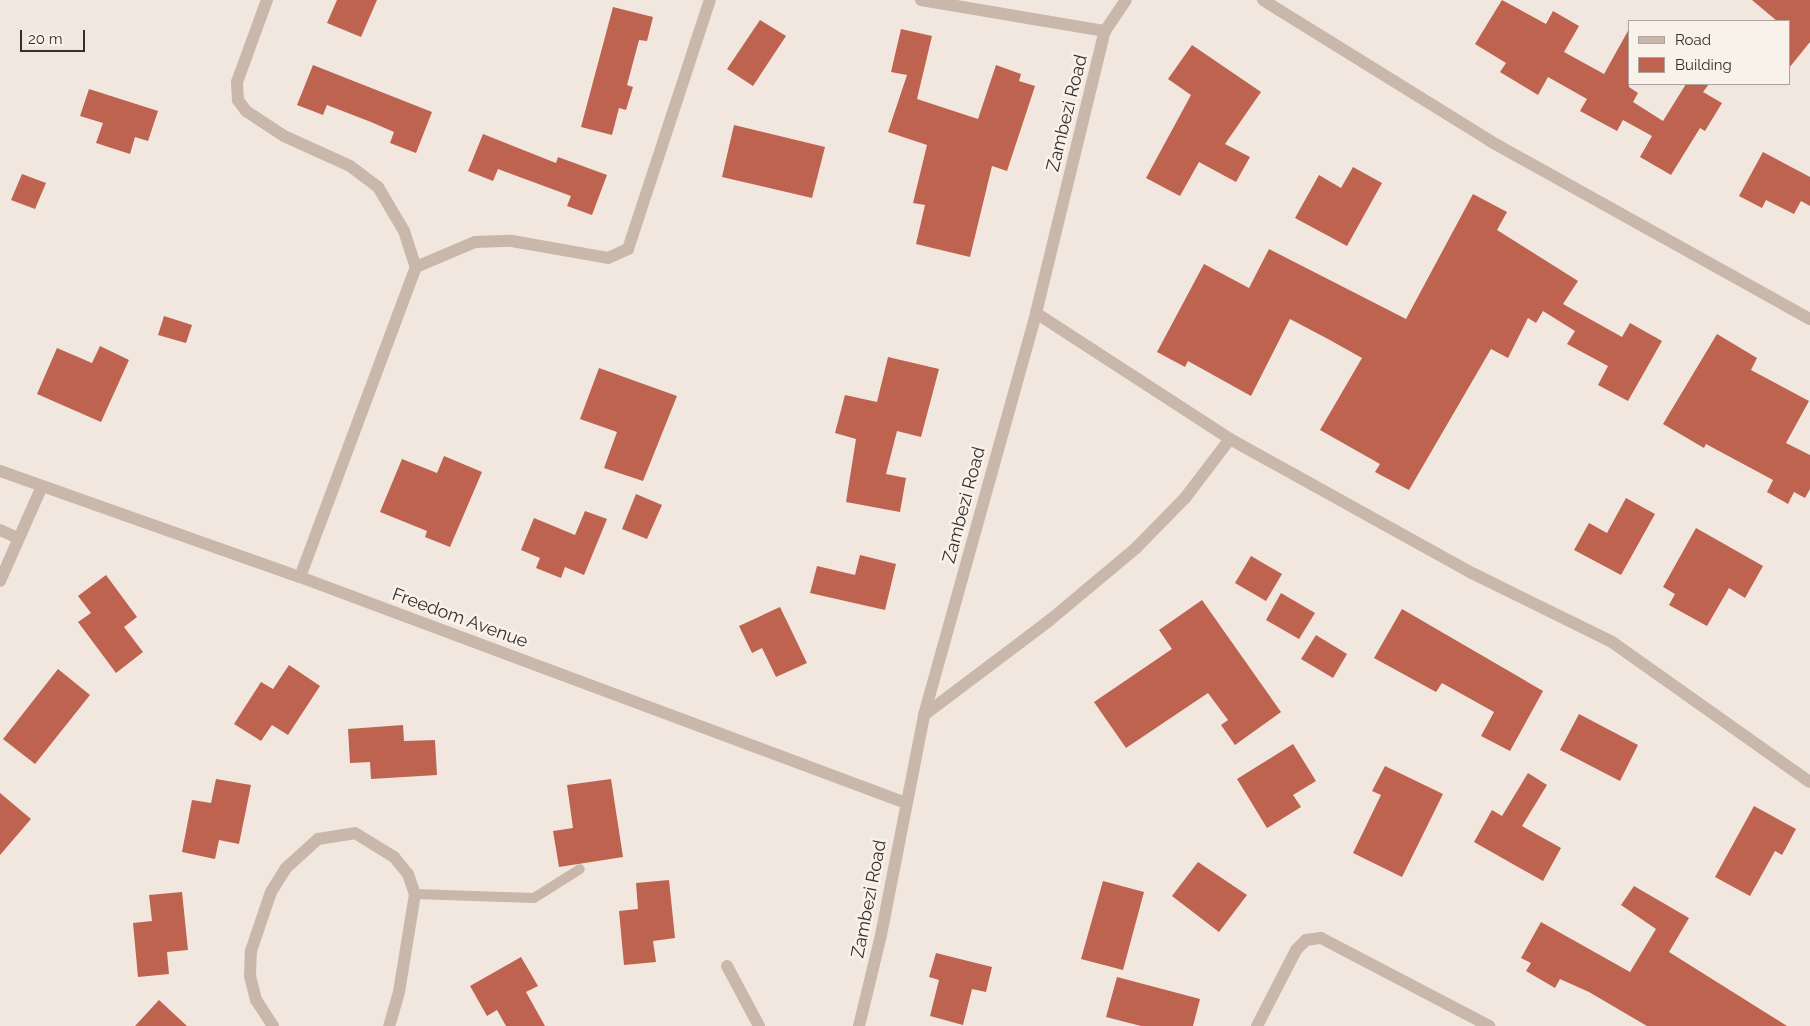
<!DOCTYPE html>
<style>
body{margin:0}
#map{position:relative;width:1810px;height:1026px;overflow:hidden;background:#f1e7df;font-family:Raleway,sans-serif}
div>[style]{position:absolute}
.building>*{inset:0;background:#be634f}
.lane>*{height:10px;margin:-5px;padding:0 5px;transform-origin:5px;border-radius:5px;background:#c9b7ab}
.street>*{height:12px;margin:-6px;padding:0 6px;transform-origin:6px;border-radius:6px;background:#c9b7ab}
span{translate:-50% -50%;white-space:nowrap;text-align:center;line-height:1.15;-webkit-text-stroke:5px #f9f2eb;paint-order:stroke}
.street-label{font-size:18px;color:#372d2a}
.legend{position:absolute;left:1628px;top:20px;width:162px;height:65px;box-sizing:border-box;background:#f9f2eb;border:1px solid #aba39e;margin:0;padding:6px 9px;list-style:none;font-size:15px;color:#372d2a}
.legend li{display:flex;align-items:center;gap:10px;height:25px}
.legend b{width:25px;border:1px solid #aba39e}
.scale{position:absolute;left:20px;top:30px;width:65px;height:22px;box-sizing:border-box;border:2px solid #372d2a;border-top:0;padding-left:6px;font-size:15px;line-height:18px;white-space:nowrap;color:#372d2a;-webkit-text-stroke:4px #f9f2eb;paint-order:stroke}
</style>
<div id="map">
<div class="building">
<i style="clip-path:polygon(337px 0,377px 0,361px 37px,327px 23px)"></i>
<i style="clip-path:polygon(1502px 0,1546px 24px,1553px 11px,1579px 26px,1564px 52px,1604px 74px,1629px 29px,1629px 87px,1638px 93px,1633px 102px,1663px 121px,1686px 84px,1709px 84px,1703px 92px,1722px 103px,1705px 131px,1700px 128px,1671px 175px,1640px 157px,1652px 136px,1623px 120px,1617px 131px,1580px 111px,1587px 99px,1548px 77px,1538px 95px,1500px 72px,1506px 63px,1475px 44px)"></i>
<i style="clip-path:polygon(1752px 0,1810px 0,1810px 42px,1789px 68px,1789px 21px,1777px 21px)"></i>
<i style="clip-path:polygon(613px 7px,653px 17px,647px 41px,639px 40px,627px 85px,633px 87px,626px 110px,619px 108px,612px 135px,581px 127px)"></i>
<i style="clip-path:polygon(760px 20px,786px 36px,753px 86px,727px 69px)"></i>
<i style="clip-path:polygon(901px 29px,932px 36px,917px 99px,978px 119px,996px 65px,1021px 74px,1019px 81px,1035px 86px,1007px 171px,992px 166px,970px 257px,916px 244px,925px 205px,913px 203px,927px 145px,888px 132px,907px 75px,891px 72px)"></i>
<i style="clip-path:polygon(1192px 45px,1261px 92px,1225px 144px,1250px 157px,1236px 182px,1199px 162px,1180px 196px,1146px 178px,1191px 95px,1168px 79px)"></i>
<i style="clip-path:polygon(313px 65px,432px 112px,416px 153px,390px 143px,394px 132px,371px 122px,327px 105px,323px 115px,297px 105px)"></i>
<i style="clip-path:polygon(89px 89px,158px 111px,148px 141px,135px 137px,130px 154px,96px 143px,103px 123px,80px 116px)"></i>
<i style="clip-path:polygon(734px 125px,825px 147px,812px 198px,722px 177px)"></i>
<i style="clip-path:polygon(483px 134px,556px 163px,558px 157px,607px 175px,592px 215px,567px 206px,571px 196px,498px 169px,493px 181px,468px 171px)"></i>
<i style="clip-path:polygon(1763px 152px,1810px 177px,1810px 206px,1801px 201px,1794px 214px,1766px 200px,1762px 208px,1739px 196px)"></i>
<i style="clip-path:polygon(1353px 167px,1382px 183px,1347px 246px,1295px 218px,1319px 175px,1341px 188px)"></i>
<i style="clip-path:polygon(22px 174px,46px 183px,35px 209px,11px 200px)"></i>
<i style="clip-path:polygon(1473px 194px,1507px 212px,1497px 230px,1578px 281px,1563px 304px,1622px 337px,1630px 323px,1662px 341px,1628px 401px,1598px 385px,1608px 366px,1567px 344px,1575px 331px,1543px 311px,1536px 323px,1528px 318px,1508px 358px,1491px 349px,1409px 490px,1375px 472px,1380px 464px,1320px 430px,1362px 358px,1328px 339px,1290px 319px,1251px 396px,1188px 361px,1185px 367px,1157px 352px,1204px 264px,1249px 288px,1269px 249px,1406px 319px)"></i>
<i style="clip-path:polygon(164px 316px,192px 325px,186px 343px,158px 335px)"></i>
<i style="clip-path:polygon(1717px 334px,1757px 358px,1751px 370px,1809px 401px,1786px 443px,1810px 455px,1810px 489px,1805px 498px,1794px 492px,1788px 504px,1767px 492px,1773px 480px,1706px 444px,1704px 448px,1663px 424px)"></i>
<i style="clip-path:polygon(100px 346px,129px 360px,101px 422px,37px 394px,57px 348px,92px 363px)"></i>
<i style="clip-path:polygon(888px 357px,939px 369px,921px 437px,897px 431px,886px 474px,906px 478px,900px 512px,846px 502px,856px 439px,835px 433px,845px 395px,877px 402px)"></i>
<i style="clip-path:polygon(599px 368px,677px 396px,643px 481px,604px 468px,617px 432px,580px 419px)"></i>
<i style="clip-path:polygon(444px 456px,482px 472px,450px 547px,425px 537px,427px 531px,380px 512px,402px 459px,437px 473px)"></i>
<i style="clip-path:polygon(636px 494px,662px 505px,647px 539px,622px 529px)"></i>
<i style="clip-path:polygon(1626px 498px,1655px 514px,1621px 575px,1574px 550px,1589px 523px,1607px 533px)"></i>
<i style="clip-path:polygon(585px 511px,607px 519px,584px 575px,565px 567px,561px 578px,536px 568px,540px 558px,521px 550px,534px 518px,575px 535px)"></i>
<i style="clip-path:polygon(1696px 528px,1763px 566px,1745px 598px,1729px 588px,1707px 626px,1669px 605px,1675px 594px,1663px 587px)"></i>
<i style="clip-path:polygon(860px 555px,896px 564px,885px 610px,810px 593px,817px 566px,855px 575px)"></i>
<i style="clip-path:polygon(1251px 556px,1282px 574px,1266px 601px,1235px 583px)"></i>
<i style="clip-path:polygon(106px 575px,137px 617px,124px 627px,143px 652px,116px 673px,78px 622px,91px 613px,78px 596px)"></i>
<i style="clip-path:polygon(1281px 593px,1315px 613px,1299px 639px,1266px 620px)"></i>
<i style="clip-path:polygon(1202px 600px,1281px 712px,1235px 745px,1221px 725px,1228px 720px,1208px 693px,1126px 748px,1094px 702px,1172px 649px,1159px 630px)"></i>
<i style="clip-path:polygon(780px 607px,807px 663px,776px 677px,762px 648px,752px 653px,739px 626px)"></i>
<i style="clip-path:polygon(1402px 609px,1543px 691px,1510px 751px,1481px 736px,1494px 712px,1442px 683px,1436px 692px,1374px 658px)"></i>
<i style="clip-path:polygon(1316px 635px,1347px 654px,1333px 678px,1301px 659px)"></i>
<i style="clip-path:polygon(289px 665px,320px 686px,288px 735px,272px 725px,261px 741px,234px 724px,261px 682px,273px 689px)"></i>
<i style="clip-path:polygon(58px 669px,90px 695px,35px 764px,3px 739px)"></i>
<i style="clip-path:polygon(1579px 714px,1638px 745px,1620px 781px,1560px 750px)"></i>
<i style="clip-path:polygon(403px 725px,404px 741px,435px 740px,437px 775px,371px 779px,370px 762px,350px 763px,348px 729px)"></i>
<i style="clip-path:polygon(1293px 744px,1316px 781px,1293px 795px,1301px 807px,1267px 828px,1237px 779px)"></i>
<i style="clip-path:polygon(1385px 766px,1443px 794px,1402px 877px,1353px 853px,1381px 795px,1372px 791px)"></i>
<i style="clip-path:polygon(1528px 773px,1547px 785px,1522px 826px,1561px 848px,1543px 881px,1474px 842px,1492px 810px,1502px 816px)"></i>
<i style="clip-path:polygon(216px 779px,251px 785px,239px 844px,219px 840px,215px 859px,182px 852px,192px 800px,211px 803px)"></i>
<i style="clip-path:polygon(611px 779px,623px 857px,559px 867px,553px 831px,573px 828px,567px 785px)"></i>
<i style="clip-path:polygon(0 793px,31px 819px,0 855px)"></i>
<i style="clip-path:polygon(1754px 806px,1796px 829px,1782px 855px,1775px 851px,1750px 896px,1715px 877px)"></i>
<i style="clip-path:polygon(1198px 862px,1247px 895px,1219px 932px,1172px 896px)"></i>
<i style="clip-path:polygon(669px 880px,675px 938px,653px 941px,656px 962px,624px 965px,619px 911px,638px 909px,636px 883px)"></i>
<i style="clip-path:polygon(1103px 881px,1144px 892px,1123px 970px,1081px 959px)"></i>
<i style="clip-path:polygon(1634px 886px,1689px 918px,1669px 952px,1787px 1026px,1647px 1026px,1589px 992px,1560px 979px,1555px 988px,1526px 971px,1531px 963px,1521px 958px,1541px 922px,1630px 972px,1656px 929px,1621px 905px)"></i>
<i style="clip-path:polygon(182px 892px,188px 950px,167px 952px,169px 974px,138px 977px,133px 923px,152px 921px,149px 895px)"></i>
<i style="clip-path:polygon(936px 953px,992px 967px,986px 992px,972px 989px,963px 1025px,930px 1016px,939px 980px,929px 977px)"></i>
<i style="clip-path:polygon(521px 957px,538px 986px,526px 992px,545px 1026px,506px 1026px,497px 1010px,487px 1016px,470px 986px)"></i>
<i style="clip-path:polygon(1117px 977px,1200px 999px,1193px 1026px,1141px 1026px,1106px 1017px)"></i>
<i style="clip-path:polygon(159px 1000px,187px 1026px,135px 1026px)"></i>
</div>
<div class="lane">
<i style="left:415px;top:894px;width:119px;rotate:1.9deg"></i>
<i style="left:534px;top:898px;width:54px;rotate:-32.2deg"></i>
</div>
<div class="street">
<i style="left:267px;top:0;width:87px;rotate:110.1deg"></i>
<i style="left:237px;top:82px;width:18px;rotate:87deg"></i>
<i style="left:238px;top:100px;width:14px;rotate:54deg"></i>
<i style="left:246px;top:111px;width:45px;rotate:33.3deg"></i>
<i style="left:284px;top:136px;width:72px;rotate:24.4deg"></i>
<i style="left:350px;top:166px;width:35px;rotate:37deg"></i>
<i style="left:378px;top:187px;width:51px;rotate:59.4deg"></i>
<i style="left:404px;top:231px;width:38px;rotate:72deg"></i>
<i style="left:921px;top:0;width:187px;rotate:9.6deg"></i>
<i style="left:1263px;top:0;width:267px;rotate:31.8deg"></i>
<i style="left:1490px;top:141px;width:366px;rotate:29.1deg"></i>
<i style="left:1036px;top:313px;width:231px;rotate:33deg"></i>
<i style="left:1230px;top:439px;width:279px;rotate:29deg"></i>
<i style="left:1474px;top:574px;width:154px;rotate:26.2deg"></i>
<i style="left:1612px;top:642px;width:242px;rotate:35.3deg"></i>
<i style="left:0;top:471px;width:318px;rotate:19.5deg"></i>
<i style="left:300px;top:577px;width:647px;rotate:20.45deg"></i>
<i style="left:0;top:530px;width:20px;rotate:24deg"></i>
<i style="left:300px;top:577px;width:331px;rotate:-69.5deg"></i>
<i style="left:416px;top:267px;width:64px;rotate:-23deg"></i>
<i style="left:475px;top:242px;width:37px;rotate:-2deg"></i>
<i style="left:512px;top:241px;width:97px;rotate:10deg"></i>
<i style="left:608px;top:258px;width:22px;rotate:-24deg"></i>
<i style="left:628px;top:249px;width:262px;rotate:-71.8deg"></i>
<i style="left:0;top:581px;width:104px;rotate:-66.1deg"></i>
<i style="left:924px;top:715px;width:158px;rotate:-37deg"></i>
<i style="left:1050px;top:620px;width:112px;rotate:-39.9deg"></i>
<i style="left:1136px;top:548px;width:70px;rotate:-45.6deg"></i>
<i style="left:1185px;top:498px;width:74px;rotate:-52.7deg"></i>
<i style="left:727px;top:966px;width:68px;rotate:61.9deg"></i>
<i style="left:273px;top:1026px;width:31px;rotate:-123deg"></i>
<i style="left:256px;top:1000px;width:25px;rotate:-104deg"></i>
<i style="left:250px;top:976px;width:25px;rotate:-88deg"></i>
<i style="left:251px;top:951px;width:62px;rotate:-71.3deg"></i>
<i style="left:271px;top:892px;width:28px;rotate:-58deg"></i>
<i style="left:286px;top:868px;width:43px;rotate:-42.2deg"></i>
<i style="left:318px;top:839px;width:37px;rotate:-9deg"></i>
<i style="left:355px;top:833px;width:46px;rotate:31.6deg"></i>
<i style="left:394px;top:857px;width:22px;rotate:51deg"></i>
<i style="left:408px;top:874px;width:21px;rotate:71deg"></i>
<i style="left:415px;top:894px;width:99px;rotate:99.3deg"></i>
<i style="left:399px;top:992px;width:35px;rotate:106deg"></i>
<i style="left:859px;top:1026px;width:94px;rotate:-76.4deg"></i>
<i style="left:881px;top:935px;width:224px;rotate:-78.9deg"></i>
<i style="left:924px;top:715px;width:417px;rotate:-74.4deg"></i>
<i style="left:1036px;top:313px;width:290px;rotate:-76.3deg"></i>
<i style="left:1105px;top:31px;width:37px;rotate:-56deg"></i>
<i style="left:1257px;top:1026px;width:85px;rotate:-62.8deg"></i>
<i style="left:1296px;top:950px;width:14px;rotate:-45deg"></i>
<i style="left:1306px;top:940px;width:15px;rotate:-8deg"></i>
<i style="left:1321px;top:938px;width:190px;rotate:27.6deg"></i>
</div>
<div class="street-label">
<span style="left:1067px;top:113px;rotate:-76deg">Zambezi Road</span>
<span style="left:964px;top:505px;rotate:-75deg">Zambezi Road</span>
<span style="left:460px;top:618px;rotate:20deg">Freedom Avenue</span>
<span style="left:869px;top:899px;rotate:-79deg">Zambezi Road</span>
</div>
<ul class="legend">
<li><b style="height:6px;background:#c9b7ab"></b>Road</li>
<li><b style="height:14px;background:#be634f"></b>Building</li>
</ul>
<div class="scale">20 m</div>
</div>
